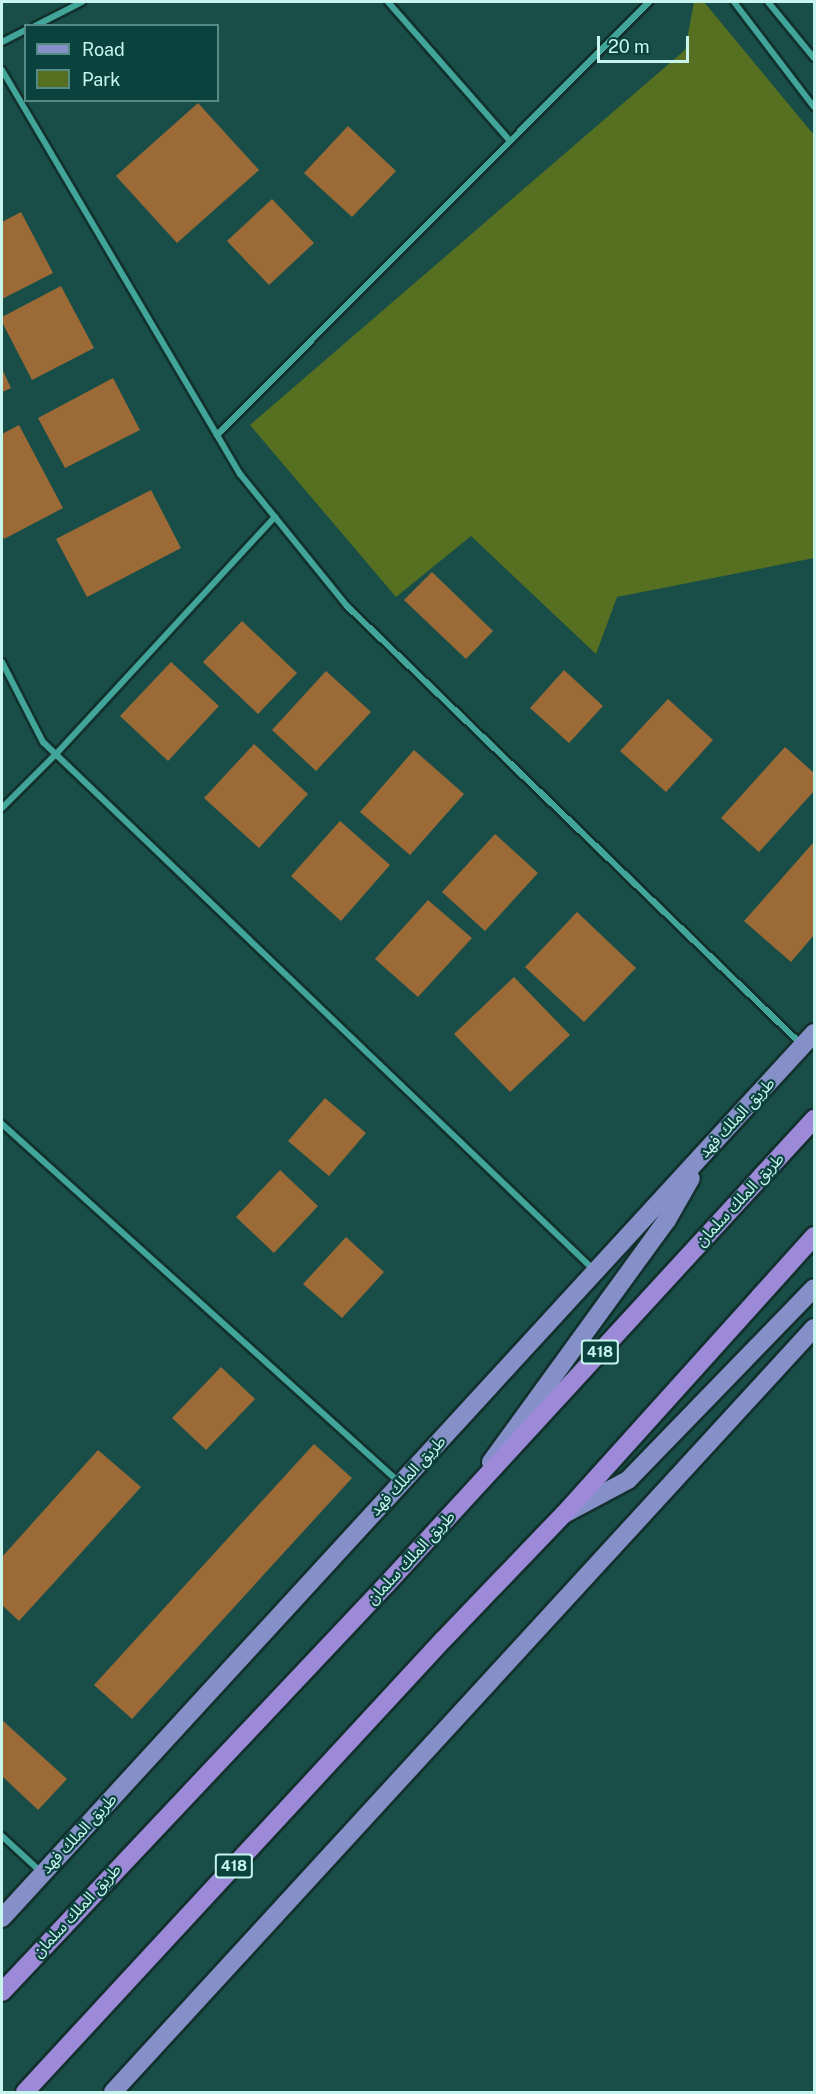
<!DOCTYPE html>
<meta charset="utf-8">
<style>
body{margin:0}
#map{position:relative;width:816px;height:2094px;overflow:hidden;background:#194e48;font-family:"Public Sans","Noto Sans Arabic",sans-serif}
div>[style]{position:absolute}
.green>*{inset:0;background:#566f20}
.building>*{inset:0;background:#9c6a36}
.roads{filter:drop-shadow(2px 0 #12312d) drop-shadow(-2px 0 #12312d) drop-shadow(0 2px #12312d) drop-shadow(0 -2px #12312d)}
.minor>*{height:6px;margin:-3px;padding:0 3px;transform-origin:3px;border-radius:3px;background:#42a59a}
.primary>*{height:18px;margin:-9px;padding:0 9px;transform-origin:9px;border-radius:9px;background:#8690c8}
.trunk>*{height:18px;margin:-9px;padding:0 9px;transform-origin:9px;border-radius:9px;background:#9c89d8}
span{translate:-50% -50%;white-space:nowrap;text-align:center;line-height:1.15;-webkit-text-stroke:4.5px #0a433e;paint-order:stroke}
.shield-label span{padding:2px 4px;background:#0a433e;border:2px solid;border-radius:4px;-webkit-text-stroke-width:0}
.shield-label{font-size:15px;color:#c8f4ee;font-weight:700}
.street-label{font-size:16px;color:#c8f4ee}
.frame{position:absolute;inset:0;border:3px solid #c8f4ee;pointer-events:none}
.legend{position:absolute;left:24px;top:24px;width:195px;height:78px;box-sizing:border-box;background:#0a433e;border:2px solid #568a84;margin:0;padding:8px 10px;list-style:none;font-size:18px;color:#c8f4ee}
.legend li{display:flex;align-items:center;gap:12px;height:30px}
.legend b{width:30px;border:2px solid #568a84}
.scale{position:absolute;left:597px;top:36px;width:92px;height:27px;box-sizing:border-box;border:3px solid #c8f4ee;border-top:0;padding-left:8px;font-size:18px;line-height:21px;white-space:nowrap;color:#c8f4ee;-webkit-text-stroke:4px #0a433e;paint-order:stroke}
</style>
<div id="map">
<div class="green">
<i style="clip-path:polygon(694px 2px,704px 2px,814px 135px,814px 558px,617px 597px,596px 654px,471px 536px,396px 597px,250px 425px,685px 50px)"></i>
</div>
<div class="building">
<i style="clip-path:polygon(198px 103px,259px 170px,177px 243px,116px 176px)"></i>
<i style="clip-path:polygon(348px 126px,396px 171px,352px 217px,304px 173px)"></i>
<i style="clip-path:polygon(272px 199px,314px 243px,269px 285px,227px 241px)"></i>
<i style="clip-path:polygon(21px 212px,53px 273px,2px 299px,2px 222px)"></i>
<i style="clip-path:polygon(61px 286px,94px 348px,32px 380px,2px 322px,2px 317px)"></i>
<i style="clip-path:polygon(2px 369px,11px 388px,2px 392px)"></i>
<i style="clip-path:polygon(113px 378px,140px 430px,65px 468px,38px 418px)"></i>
<i style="clip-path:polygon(19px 425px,63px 508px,4px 539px,2px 534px,2px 434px)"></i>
<i style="clip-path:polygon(151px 490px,181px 548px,87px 597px,56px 539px)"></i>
<i style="clip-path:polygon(432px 572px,493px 631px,466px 659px,404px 600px)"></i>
<i style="clip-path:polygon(242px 621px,297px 673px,258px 714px,203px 662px)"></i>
<i style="clip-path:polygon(171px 662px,219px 706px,168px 761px,120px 716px)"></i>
<i style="clip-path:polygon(564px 670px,603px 706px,569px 743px,530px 708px)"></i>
<i style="clip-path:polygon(326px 671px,371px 712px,316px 771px,272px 730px)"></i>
<i style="clip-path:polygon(668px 699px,713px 740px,666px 792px,620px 751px)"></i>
<i style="clip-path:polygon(254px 744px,308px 794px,259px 848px,204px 798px)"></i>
<i style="clip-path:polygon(785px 747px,814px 773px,814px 791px,759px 852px,721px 818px)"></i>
<i style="clip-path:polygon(414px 750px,464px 794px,410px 855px,360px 812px)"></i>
<i style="clip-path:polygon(340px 821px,390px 865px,341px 921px,291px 876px)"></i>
<i style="clip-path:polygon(495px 834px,538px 873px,485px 931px,442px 892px)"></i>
<i style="clip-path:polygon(813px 843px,814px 935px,791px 962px,744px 921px)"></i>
<i style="clip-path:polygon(428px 900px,472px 938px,418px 997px,375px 959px)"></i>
<i style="clip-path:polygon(577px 912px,636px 968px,584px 1022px,525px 967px)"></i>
<i style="clip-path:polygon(514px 977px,570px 1035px,510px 1092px,454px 1034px)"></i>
<i style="clip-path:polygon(325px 1098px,366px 1133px,329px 1176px,288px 1141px)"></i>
<i style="clip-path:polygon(280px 1170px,318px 1206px,274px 1253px,236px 1217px)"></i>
<i style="clip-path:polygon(346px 1237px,384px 1272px,342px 1318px,303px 1284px)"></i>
<i style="clip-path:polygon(221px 1367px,255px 1399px,206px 1450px,172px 1418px)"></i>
<i style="clip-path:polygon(314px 1444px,352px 1478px,132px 1719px,94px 1685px)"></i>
<i style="clip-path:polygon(98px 1450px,141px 1487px,19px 1621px,2px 1605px,2px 1557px)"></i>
<i style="clip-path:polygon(2px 1720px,67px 1779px,38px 1810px,2px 1776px)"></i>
</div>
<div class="roads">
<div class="minor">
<i style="left:388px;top:2px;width:185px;rotate:48.7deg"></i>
<i style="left:734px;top:2px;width:132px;rotate:52.7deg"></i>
<i style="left:768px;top:2px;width:72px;rotate:50.6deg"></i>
<i style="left:35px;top:26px;width:53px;rotate:-27.1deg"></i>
<i style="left:2px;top:42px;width:27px;rotate:-27deg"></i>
<i style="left:2px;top:70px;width:469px;rotate:59.5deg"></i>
<i style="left:240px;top:474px;width:170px;rotate:51deg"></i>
<i style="left:347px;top:606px;width:632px;rotate:43.97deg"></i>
<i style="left:217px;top:435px;width:612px;rotate:-45.07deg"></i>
<i style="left:2px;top:662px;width:90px;rotate:62.9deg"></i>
<i style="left:43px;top:742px;width:762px;rotate:43.78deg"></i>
<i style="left:2px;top:808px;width:76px;rotate:-45deg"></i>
<i style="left:56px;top:754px;width:323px;rotate:-47.3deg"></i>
<i style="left:2px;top:1124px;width:536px;rotate:42.05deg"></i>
<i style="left:2px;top:1836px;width:53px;rotate:42.7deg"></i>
</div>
<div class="primary">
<i style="left:491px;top:1462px;width:299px;rotate:-54deg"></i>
<i style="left:667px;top:1220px;width:48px;rotate:-60.3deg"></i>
<i style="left:566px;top:1513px;width:70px;rotate:-28deg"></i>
<i style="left:628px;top:1480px;width:267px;rotate:-45.9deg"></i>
<i style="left:2px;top:1918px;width:1201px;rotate:-47.46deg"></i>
<i style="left:113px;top:2092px;width:1037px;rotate:-47.46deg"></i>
</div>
<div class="trunk">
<i style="left:2px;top:1992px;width:560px;rotate:-46.67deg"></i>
<i style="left:386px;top:1585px;width:633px;rotate:-47.43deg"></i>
<i style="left:25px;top:2092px;width:616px;rotate:-47.24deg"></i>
<i style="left:443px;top:1640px;width:175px;rotate:-46.2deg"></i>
<i style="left:564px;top:1514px;width:374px;rotate:-48deg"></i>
</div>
</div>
<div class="shield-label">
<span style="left:600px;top:1352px">418</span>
<span style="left:234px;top:1866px">418</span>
</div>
<div class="street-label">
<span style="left:737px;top:1118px;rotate:-47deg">طريق الملك فهد</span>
<span style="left:740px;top:1200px;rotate:-47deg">طريق الملك سلمان</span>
<span style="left:408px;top:1476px;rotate:-47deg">طريق الملك فهد</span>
<span style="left:411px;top:1558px;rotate:-47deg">طريق الملك سلمان</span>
<span style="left:79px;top:1834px;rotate:-47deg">طريق الملك فهد</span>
<span style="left:77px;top:1911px;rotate:-47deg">طريق الملك سلمان</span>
</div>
<div class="frame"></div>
<ul class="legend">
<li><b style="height:8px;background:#8690c8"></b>Road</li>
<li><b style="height:16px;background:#566f20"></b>Park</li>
</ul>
<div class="scale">20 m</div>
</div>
